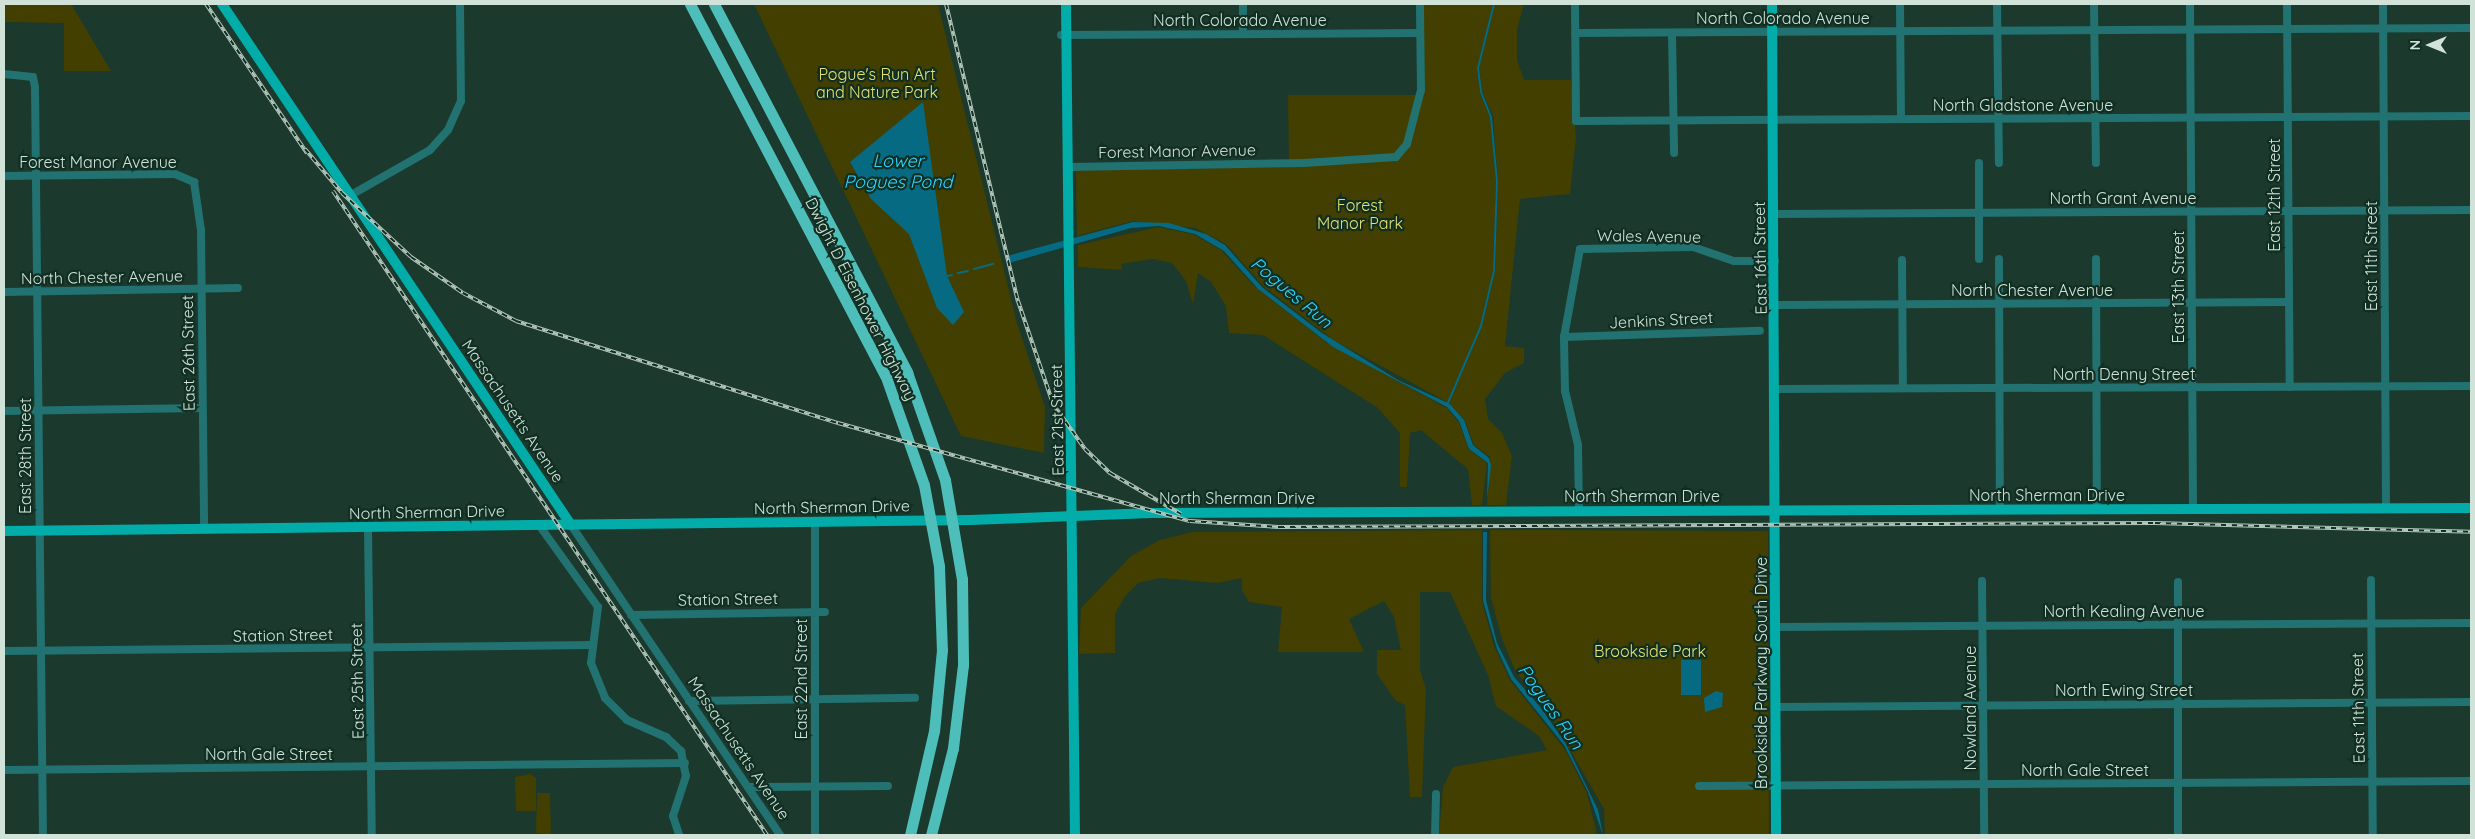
<!DOCTYPE html>
<style>
body{margin:0}
#map{position:relative;width:2475px;height:839px;overflow:hidden;background:#1b392c;font-family:Quicksand,sans-serif}
div>[style]{position:absolute}
.green>*{inset:0;background:#423f00}
.water>*{inset:0;background:#066b82}
.stream>*{height:2px;margin:-1px;padding:0 1px;transform-origin:1px;border-radius:1px;background:#066b82}
.minor>*{height:8px;margin:-4px;padding:0 4px;transform-origin:4px;border-radius:4px;background:#217270}
.major>*{height:10px;margin:-5px;padding:0 5px;transform-origin:5px;border-radius:5px;background:#02aca8}
.highway>*{height:11px;margin:-5.5px;padding:0 5.5px;transform-origin:5.5px;border-radius:5.5px;background:#4dbeb9}
.rail>*{height:4px;margin-top:-2px;transform-origin:0;background:repeating-linear-gradient(90deg,#102f22 0 5.5px,#b4c7bd 0 11px);box-sizing:border-box;border-block:1px solid #b4c7bd}
span{translate:-50% -50%;white-space:nowrap;text-align:center;line-height:1.15;-webkit-text-stroke:4.5px #102f22;paint-order:stroke}
.street-label{font-size:16px;color:#d1e2d9}
.park-label{font-size:16px;color:#e8e16c}
.water-label{font-size:18px;color:#2ed4ff;font-style:italic}
.frame{position:absolute;inset:0;border:5px solid #d1e2d9;pointer-events:none}
.north{position:absolute;left:2405px;top:20px;width:50px;height:50px;-webkit-text-stroke:4px #102f22;paint-order:stroke;rotate:270deg;font-size:14px;font-weight:700;line-height:20px;text-align:center;color:#d1e2d9}
.north::after{content:'';display:block;margin:auto;width:18px;height:22px;background:#d1e2d9;clip-path:polygon(50% 0,100% 100%,50% 72%,0 100%)}
</style>
<div id="map">
<div class="green">
<i style="clip-path:polygon(4px 4px,71px 4px,111px 71px,64px 71px,64px 23px,4px 22px)"></i>
<i style="clip-path:polygon(754px 4px,938px 4px,1017px 323px,1045px 407px,1044px 453px,961px 436px)"></i>
<i style="clip-path:polygon(1421px 4px,1493px 4px,1477px 67px,1480px 93px,1490px 117px,1496px 183px,1493px 271px,1481px 325px,1447px 402px,1335px 341px,1264px 287px,1226px 244px,1195px 228px,1133px 221px,1077px 236px,1076px 170px,1289px 167px,1288px 95px,1422px 95px)"></i>
<i style="clip-path:polygon(1495px 4px,1524px 4px,1517px 30px,1517px 60px,1524px 80px,1571px 80px,1576px 137px,1570px 194px,1520px 199px,1505px 346px,1524px 348px,1524px 363px,1505px 373px,1485px 399px,1488px 419px,1502px 433px,1512px 456px,1506px 505px,1487px 505px,1490px 457px,1474px 445px,1464px 419px,1449px 403px,1482px 326px,1495px 271px,1498px 183px,1493px 116px,1482px 91px,1479px 67px)"></i>
<i style="clip-path:polygon(1158px 227px,1193px 234px,1221px 250px,1254px 286px,1327px 343px,1447px 408px,1459px 423px,1469px 450px,1487px 463px,1482px 505px,1472px 505px,1468px 469px,1421px 430px,1410px 433px,1407px 487px,1400px 487px,1400px 433px,1378px 408px,1263px 335px,1229px 333px,1226px 306px,1211px 282px,1198px 273px,1193px 304px,1186px 281px,1172px 263px,1153px 259px,1121px 264px,1122px 270px,1078px 267px,1078px 245px)"></i>
<i style="clip-path:polygon(1482px 530px,1482px 601px,1494px 646px,1510px 680px,1566px 751px,1587px 793px,1597px 835px,1439px 835px,1443px 787px,1453px 767px,1547px 750px,1539px 736px,1496px 706px,1488px 675px,1450px 592px,1420px 592px,1420px 670px,1426px 689px,1422px 797px,1410px 797px,1405px 705px,1396px 701px,1377px 674px,1377px 650px,1401px 650px,1394px 617px,1384px 601px,1349px 619px,1364px 652px,1278px 652px,1282px 607px,1249px 602px,1242px 590px,1242px 578px,1217px 583px,1160px 578px,1138px 583px,1125px 596px,1115px 614px,1115px 653px,1079px 654px,1081px 608px,1131px 556px,1160px 540px,1192px 532px)"></i>
<i style="clip-path:polygon(1490px 530px,1768px 531px,1769px 835px,1605px 835px,1604px 809px,1549px 713px,1515px 670px,1502px 639px,1491px 598px)"></i>
<i style="clip-path:polygon(530px 774px,536px 778px,536px 811px,516px 811px,515px 777px)"></i>
<i style="clip-path:polygon(537px 793px,550px 793px,551px 835px,536px 833px)"></i>
</div>
<div class="water">
<i style="clip-path:polygon(923px 102px,947px 276px,964px 312px,953px 325px,937px 308px,909px 234px,871px 199px,850px 162px)"></i>
<i style="clip-path:polygon(1133px 222px,1169px 223px,1206px 234px,1225px 245px,1262px 287px,1322px 333px,1398px 380px,1450px 404px,1464px 420px,1473px 445px,1489px 458px,1491px 466px,1487px 499px,1488px 463px,1469px 449px,1459px 421px,1447px 407px,1333px 347px,1258px 289px,1224px 251px,1195px 234px,1159px 226px,1131px 228px,1009px 263px,1007px 256px)"></i>
<i style="clip-path:polygon(1483px 532px,1487px 532px,1486px 600px,1497px 643px,1514px 677px,1541px 708px,1566px 744px,1598px 810px,1603px 835px,1588px 792px,1564px 745px,1511px 679px,1497px 649px,1483px 601px)"></i>
<i style="clip-path:polygon(1681px 660px,1701px 660px,1701px 695px,1681px 695px)"></i>
<i style="clip-path:polygon(1716px 691px,1723px 693px,1722px 707px,1705px 712px,1704px 698px)"></i>
</div>
<div class="stream">
<i style="left:974px;top:269px;width:20px;rotate:-15deg"></i>
<i style="left:958px;top:273px;width:10px;rotate:-11deg"></i>
<i style="left:947px;top:276px;width:5px;rotate:-11deg"></i>
<i style="left:1447px;top:405px;width:86px;rotate:-66.7deg"></i>
<i style="left:1481px;top:326px;width:57px;rotate:-76.7deg"></i>
<i style="left:1494px;top:271px;width:89px;rotate:-88.1deg"></i>
<i style="left:1497px;top:182px;width:65px;rotate:-95.3deg"></i>
<i style="left:1491px;top:117px;width:27px;rotate:-112deg"></i>
<i style="left:1481px;top:92px;width:24px;rotate:-97deg"></i>
<i style="left:1478px;top:68px;width:66px;rotate:-76deg"></i>
</div>
<div class="minor">
<i style="left:1243px;top:4px;width:29px;rotate:90deg"></i>
<i style="left:1575px;top:4px;width:117px;rotate:89.5deg"></i>
<i style="left:1576px;top:121px;width:895px;rotate:-0.32deg"></i>
<i style="left:1900px;top:4px;width:115px;rotate:89.5deg"></i>
<i style="left:1997px;top:4px;width:159px;rotate:89.3deg"></i>
<i style="left:2094px;top:4px;width:159px;rotate:89.3deg"></i>
<i style="left:2190px;top:4px;width:505px;rotate:89.66deg"></i>
<i style="left:2287px;top:4px;width:383px;rotate:89.6deg"></i>
<i style="left:2383px;top:4px;width:505px;rotate:89.66deg"></i>
<i style="left:1575px;top:33px;width:896px;rotate:-0.32deg"></i>
<i style="left:1672px;top:33px;width:120px;rotate:89deg"></i>
<i style="left:1061px;top:35px;width:359px;rotate:-0.3deg"></i>
<i style="left:4px;top:74px;width:29px;rotate:6deg"></i>
<i style="left:33px;top:77px;width:10px;rotate:79deg"></i>
<i style="left:35px;top:87px;width:748px;rotate:89.39deg"></i>
<i style="left:1979px;top:163px;width:96px;rotate:90deg"></i>
<i style="left:1069px;top:167px;width:235px;rotate:-1deg"></i>
<i style="left:1304px;top:163px;width:92px;rotate:-3.7deg"></i>
<i style="left:1396px;top:157px;width:17px;rotate:-50deg"></i>
<i style="left:1407px;top:144px;width:56px;rotate:-75.5deg"></i>
<i style="left:1421px;top:90px;width:86px;rotate:-90.7deg"></i>
<i style="left:4px;top:176px;width:171px;rotate:-0.7deg"></i>
<i style="left:175px;top:174px;width:21px;rotate:23deg"></i>
<i style="left:194px;top:182px;width:49px;rotate:81.7deg"></i>
<i style="left:201px;top:230px;width:299px;rotate:89.4deg"></i>
<i style="left:351px;top:195px;width:91px;rotate:-29.7deg"></i>
<i style="left:430px;top:150px;width:27px;rotate:-48deg"></i>
<i style="left:448px;top:130px;width:32px;rotate:-66deg"></i>
<i style="left:461px;top:101px;width:97px;rotate:-90.6deg"></i>
<i style="left:1775px;top:214px;width:696px;rotate:-0.33deg"></i>
<i style="left:1999px;top:259px;width:251px;rotate:89.8deg"></i>
<i style="left:2096px;top:259px;width:250px;rotate:89.8deg"></i>
<i style="left:1902px;top:260px;width:128px;rotate:89.6deg"></i>
<i style="left:4px;top:292px;width:234px;rotate:-1deg"></i>
<i style="left:1776px;top:305px;width:513px;rotate:-0.34deg"></i>
<i style="left:1564px;top:337px;width:196px;rotate:-1.8deg"></i>
<i style="left:1776px;top:389px;width:695px;rotate:-0.25deg"></i>
<i style="left:4px;top:411px;width:198px;rotate:-0.9deg"></i>
<i style="left:1579px;top:511px;width:66px;rotate:-90.9deg"></i>
<i style="left:1578px;top:445px;width:56px;rotate:-103.5deg"></i>
<i style="left:1565px;top:391px;width:54px;rotate:-91.1deg"></i>
<i style="left:1564px;top:337px;width:89px;rotate:-79.7deg"></i>
<i style="left:1580px;top:249px;width:113px;rotate:-1deg"></i>
<i style="left:1693px;top:247px;width:43px;rotate:18.9deg"></i>
<i style="left:1734px;top:261px;width:41px"></i>
<i style="left:815px;top:522px;width:313px;rotate:90deg"></i>
<i style="left:539px;top:525px;width:101px;rotate:54.3deg"></i>
<i style="left:598px;top:607px;width:56px;rotate:97.1deg"></i>
<i style="left:591px;top:663px;width:38px;rotate:68deg"></i>
<i style="left:605px;top:698px;width:31px;rotate:45deg"></i>
<i style="left:627px;top:720px;width:43px;rotate:23.6deg"></i>
<i style="left:666px;top:737px;width:21px;rotate:43deg"></i>
<i style="left:681px;top:751px;width:25px;rotate:79deg"></i>
<i style="left:686px;top:776px;width:42px;rotate:108deg"></i>
<i style="left:673px;top:816px;width:20px;rotate:72deg"></i>
<i style="left:571px;top:525px;width:374px;rotate:56deg"></i>
<i style="left:368px;top:527px;width:308px;rotate:89.3deg"></i>
<i style="left:2371px;top:580px;width:255px;rotate:89.6deg"></i>
<i style="left:1982px;top:581px;width:254px;rotate:89.5deg"></i>
<i style="left:2178px;top:582px;width:253px;rotate:90deg"></i>
<i style="left:631px;top:615px;width:194px;rotate:-0.9deg"></i>
<i style="left:1776px;top:627px;width:695px;rotate:-0.33deg"></i>
<i style="left:4px;top:651px;width:588px;rotate:-0.58deg"></i>
<i style="left:689px;top:701px;width:226px;rotate:-0.8deg"></i>
<i style="left:1776px;top:707px;width:695px;rotate:-0.41deg"></i>
<i style="left:4px;top:770px;width:681px;rotate:-0.59deg"></i>
<i style="left:1699px;top:786px;width:772px;rotate:-0.37deg"></i>
<i style="left:748px;top:787px;width:140px;rotate:-0.4deg"></i>
<i style="left:1435px;top:835px;width:41px;rotate:-88.6deg"></i>
</div>
<div class="major">
<i style="left:222px;top:4px;width:627px;rotate:56.18deg"></i>
<i style="left:1066px;top:4px;width:831px;rotate:89.38deg"></i>
<i style="left:1772px;top:4px;width:831px;rotate:89.72deg"></i>
<i style="left:4px;top:531px;width:966px;rotate:-0.65deg"></i>
<i style="left:970px;top:520px;width:181px;rotate:-2.2deg"></i>
<i style="left:1151px;top:513px;width:1320px;rotate:-0.22deg"></i>
</div>
<div class="highway">
<i style="left:690px;top:4px;width:424px;rotate:62.3deg"></i>
<i style="left:887px;top:380px;width:111px;rotate:70.6deg"></i>
<i style="left:924px;top:485px;width:82px;rotate:79.5deg"></i>
<i style="left:939px;top:566px;width:84px;rotate:88deg"></i>
<i style="left:942px;top:650px;width:81px;rotate:95.6deg"></i>
<i style="left:934px;top:731px;width:107px;rotate:103deg"></i>
<i style="left:714px;top:4px;width:416px;rotate:62.3deg"></i>
<i style="left:907px;top:372px;width:114px;rotate:70.6deg"></i>
<i style="left:945px;top:480px;width:100px;rotate:80.3deg"></i>
<i style="left:962px;top:579px;width:86px;rotate:89.3deg"></i>
<i style="left:963px;top:665px;width:84px;rotate:96.9deg"></i>
<i style="left:953px;top:748px;width:90px;rotate:104.2deg"></i>
</div>
<div class="rail">
<i style="left:206px;top:4px;width:180px;rotate:55.9deg"></i>
<i style="left:946px;top:4px;width:306px;rotate:76.4deg"></i>
<i style="left:1018px;top:301px;width:109px;rotate:71.2deg"></i>
<i style="left:1053px;top:404px;width:55px;rotate:54.6deg"></i>
<i style="left:1085px;top:449px;width:35px;rotate:44deg"></i>
<i style="left:1110px;top:473px;width:82px;rotate:30deg"></i>
<i style="left:305px;top:149px;width:57px;rotate:49.9deg"></i>
<i style="left:342px;top:193px;width:94px;rotate:42.8deg"></i>
<i style="left:411px;top:257px;width:63px;rotate:34.7deg"></i>
<i style="left:463px;top:293px;width:60px;rotate:27.8deg"></i>
<i style="left:516px;top:321px;width:338px;rotate:17.6deg"></i>
<i style="left:838px;top:423px;width:365px;rotate:15.6deg"></i>
<i style="left:1190px;top:521px;width:89px;rotate:3.9deg"></i>
<i style="left:1279px;top:527px;width:876px;rotate:-0.26deg"></i>
<i style="left:2155px;top:523px;width:316px;rotate:1.6deg"></i>
<i style="left:333px;top:191px;width:777px;rotate:56.02deg"></i>
</div>
<div class="street-label">
<span style="left:1783px;top:18px">North Colorado Avenue</span>
<span style="left:1240px;top:20px">North Colorado Avenue</span>
<span style="left:2023px;top:105px">North Gladstone Avenue</span>
<span style="left:1177px;top:151px;rotate:-1deg">Forest Manor Avenue</span>
<span style="left:98px;top:162px">Forest Manor Avenue</span>
<span style="left:2274px;top:195px;rotate:-90deg">East 12th Street</span>
<span style="left:2123px;top:198px">North Grant Avenue</span>
<span style="left:1649px;top:236px;rotate:1deg">Wales Avenue</span>
<span style="left:2371px;top:256px;rotate:-90deg">East 11th Street</span>
<span style="left:1760px;top:258px;rotate:-91deg">East 16th Street</span>
<span style="left:102px;top:277px;rotate:-1deg">North Chester Avenue</span>
<span style="left:2178px;top:287px;rotate:-90deg">East 13th Street</span>
<span style="left:2032px;top:290px">North Chester Avenue</span>
<span style="left:861px;top:299px;rotate:63deg">Dwight D Eisenhower Highway</span>
<span style="left:1661px;top:320px;rotate:-3deg">Jenkins Street</span>
<span style="left:188px;top:353px;rotate:-91deg">East 26th Street</span>
<span style="left:2124px;top:374px">North Denny Street</span>
<span style="left:513px;top:411px;rotate:56deg">Massachusetts Avenue</span>
<span style="left:1057px;top:420px;rotate:-91deg">East 21st Street</span>
<span style="left:25px;top:456px;rotate:-90deg">East 28th Street</span>
<span style="left:2047px;top:495px">North Sherman Drive</span>
<span style="left:1642px;top:496px">North Sherman Drive</span>
<span style="left:1237px;top:498px">North Sherman Drive</span>
<span style="left:832px;top:507px;rotate:-1deg">North Sherman Drive</span>
<span style="left:427px;top:512px;rotate:-1deg">North Sherman Drive</span>
<span style="left:728px;top:599px;rotate:-1deg">Station Street</span>
<span style="left:2124px;top:611px">North Kealing Avenue</span>
<span style="left:283px;top:635px;rotate:-1deg">Station Street</span>
<span style="left:1761px;top:673px;rotate:-90deg">Brookside Parkway South Drive</span>
<span style="left:801px;top:679px;rotate:-90deg">East 22nd Street</span>
<span style="left:357px;top:681px;rotate:-91deg">East 25th Street</span>
<span style="left:2124px;top:690px">North Ewing Street</span>
<span style="left:1970px;top:708px;rotate:-90deg">Nowland Avenue</span>
<span style="left:2358px;top:708px;rotate:-91deg">East 11th Street</span>
<span style="left:739px;top:748px;rotate:56deg">Massachusetts Avenue</span>
<span style="left:269px;top:754px">North Gale Street</span>
<span style="left:2085px;top:770px">North Gale Street</span>
</div>
<div class="park-label">
<span style="left:877px;top:83px">Pogue's Run Art<br>and Nature Park</span>
<span style="left:1360px;top:214px">Forest<br>Manor Park</span>
<span style="left:1650px;top:651px">Brookside Park</span>
</div>
<div class="water-label">
<span style="left:898px;top:172px">Lower<br>Pogues Pond</span>
<span style="left:1291px;top:293px;rotate:40deg">Pogues Run</span>
<span style="left:1550px;top:707px;rotate:55deg">Pogues Run</span>
</div>
<div class="frame"></div>
<div class="north">N</div>
</div>
